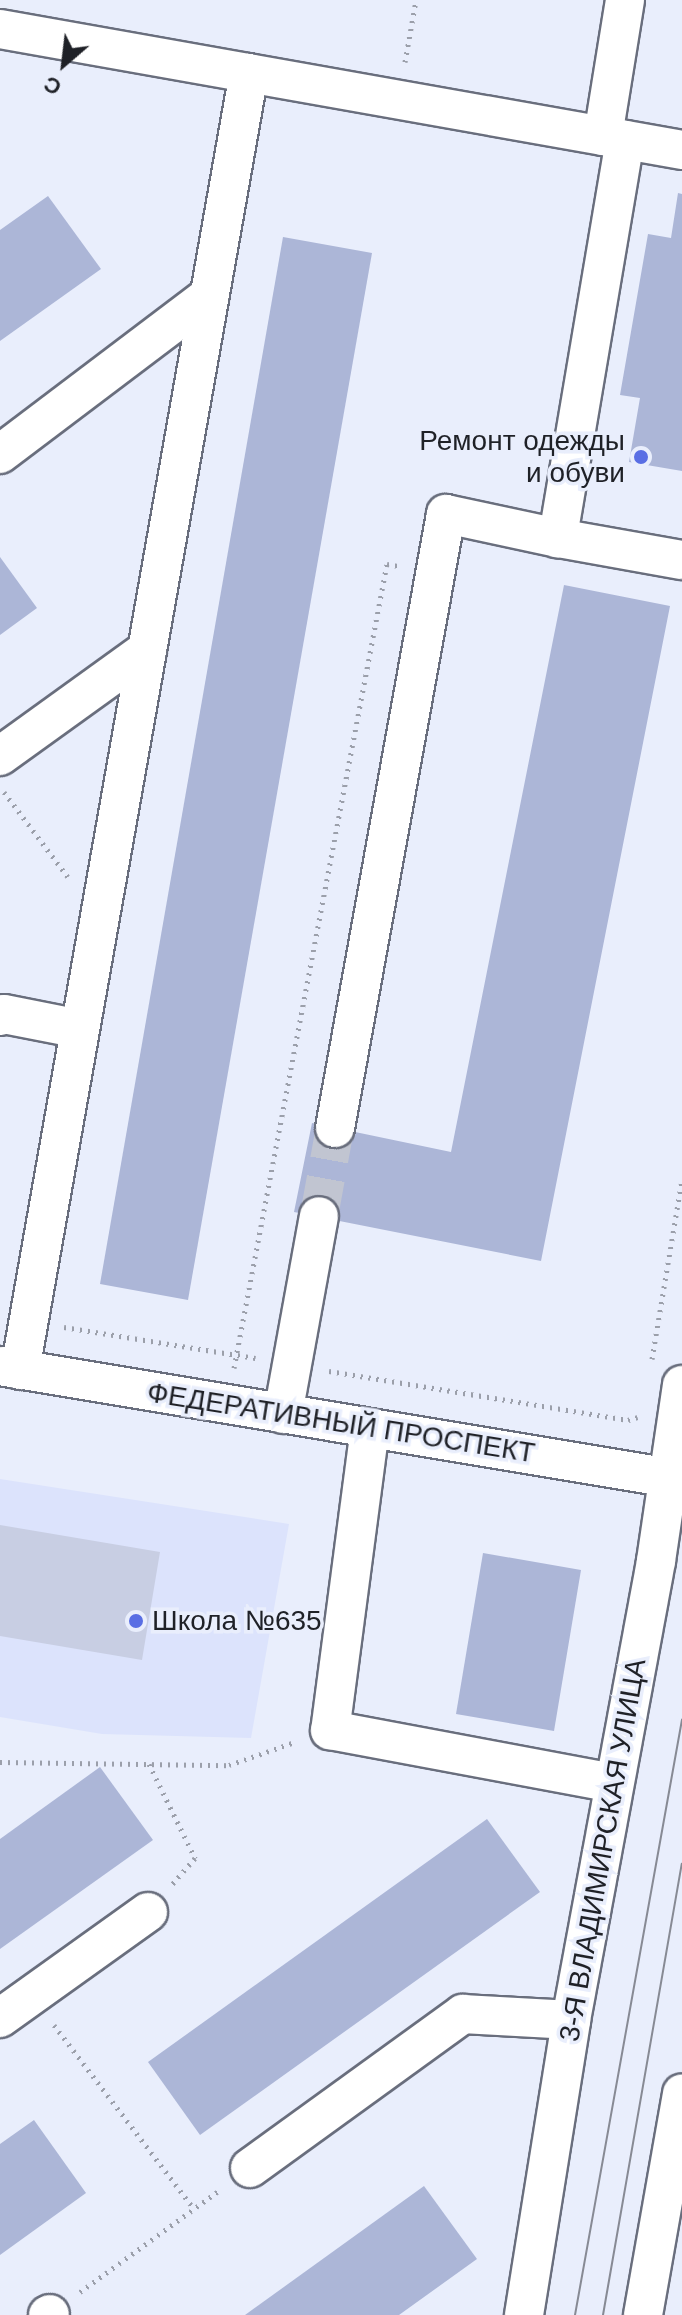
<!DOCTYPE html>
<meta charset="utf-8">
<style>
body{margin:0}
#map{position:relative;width:682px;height:2315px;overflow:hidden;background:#e9eefc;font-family:Helvetica,sans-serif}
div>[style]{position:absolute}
.built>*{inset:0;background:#dce3fc}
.green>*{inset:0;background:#c8cee3}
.building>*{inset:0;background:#acb6d7}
.minor-tunnel>*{height:38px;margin-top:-19px;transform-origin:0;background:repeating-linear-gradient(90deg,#c1c5d1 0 38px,transparent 0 57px)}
.path>*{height:5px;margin-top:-2.5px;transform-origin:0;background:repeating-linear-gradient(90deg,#9b9faa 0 2px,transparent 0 8px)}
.roads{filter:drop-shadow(2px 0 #696e7d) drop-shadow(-2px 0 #696e7d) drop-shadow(0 2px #696e7d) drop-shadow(0 -2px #696e7d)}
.minor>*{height:38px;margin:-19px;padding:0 19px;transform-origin:19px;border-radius:19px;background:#fff}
.tram>*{height:2px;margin:-1px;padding:0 1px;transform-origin:1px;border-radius:1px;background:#878a94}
.dots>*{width:22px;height:22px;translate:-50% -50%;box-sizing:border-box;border:4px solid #e9eefc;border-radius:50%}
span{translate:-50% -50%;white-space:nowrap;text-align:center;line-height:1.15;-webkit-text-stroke:7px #e9eefc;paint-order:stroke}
.poi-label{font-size:28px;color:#1f2127}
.right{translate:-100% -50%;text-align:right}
.left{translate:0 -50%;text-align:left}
.street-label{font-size:28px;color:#1f2127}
.north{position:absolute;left:24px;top:24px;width:80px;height:80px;-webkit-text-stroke:6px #e9eefc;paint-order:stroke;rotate:208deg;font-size:22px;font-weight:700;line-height:32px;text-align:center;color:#1f2127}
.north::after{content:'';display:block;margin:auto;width:28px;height:36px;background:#1f2127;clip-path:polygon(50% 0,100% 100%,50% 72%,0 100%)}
</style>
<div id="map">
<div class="built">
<i style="clip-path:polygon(0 1479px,289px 1524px,251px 1738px,102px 1734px,0 1717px)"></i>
</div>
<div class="green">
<i style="clip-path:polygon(0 1525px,160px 1552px,142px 1660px,0 1636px)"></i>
</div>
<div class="building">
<i style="clip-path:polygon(678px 193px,682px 194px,682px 471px,629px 462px,640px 398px,620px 395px,648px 234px,671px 238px)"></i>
<i style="clip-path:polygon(48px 196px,101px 269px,0 341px,0 230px)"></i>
<i style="clip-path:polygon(283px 237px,372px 253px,188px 1300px,100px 1284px)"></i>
<i style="clip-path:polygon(0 557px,37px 608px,0 635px)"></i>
<i style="clip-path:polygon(564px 585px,670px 606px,541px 1261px,294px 1212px,312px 1123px,451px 1152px)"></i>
<i style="clip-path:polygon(483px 1553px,581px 1570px,554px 1731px,456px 1714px)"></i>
<i style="clip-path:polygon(100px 1767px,153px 1840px,0 1949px,0 1839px)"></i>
<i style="clip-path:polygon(487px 1819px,540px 1892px,200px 2135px,148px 2062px)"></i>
<i style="clip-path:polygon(34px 2120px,86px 2193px,0 2255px,0 2144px)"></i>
<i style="clip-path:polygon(424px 2186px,477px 2259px,399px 2315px,245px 2315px)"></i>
</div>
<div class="minor-tunnel">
<i style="left:319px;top:1216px;width:89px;rotate:-79.7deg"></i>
</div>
<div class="path">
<i style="left:405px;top:62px;width:63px;rotate:-79.9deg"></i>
<i style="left:4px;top:792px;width:106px;rotate:53deg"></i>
<i style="left:64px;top:1327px;width:194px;rotate:9.2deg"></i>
<i style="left:652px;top:1359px;width:182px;rotate:-80.5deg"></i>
<i style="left:234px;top:1368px;width:818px;rotate:-79.23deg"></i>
<i style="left:387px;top:564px;width:11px;rotate:10deg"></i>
<i style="left:329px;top:1371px;width:303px;rotate:9.3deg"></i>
<i style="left:628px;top:1420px;width:10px;rotate:-17deg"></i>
<i style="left:0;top:1762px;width:229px;rotate:0.8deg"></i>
<i style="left:229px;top:1765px;width:70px;rotate:-19.2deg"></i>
<i style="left:149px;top:1764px;width:105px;rotate:63.9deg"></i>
<i style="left:195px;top:1858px;width:35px;rotate:131deg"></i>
<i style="left:54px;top:2025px;width:231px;rotate:52.7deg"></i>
<i style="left:80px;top:2292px;width:173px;rotate:-36.1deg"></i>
</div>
<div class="roads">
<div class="minor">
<i style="left:0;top:29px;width:693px;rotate:10.06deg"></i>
<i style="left:603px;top:136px;width:138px;rotate:-80.8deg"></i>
<i style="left:625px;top:140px;width:404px;rotate:99.6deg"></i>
<i style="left:558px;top:538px;width:126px;rotate:10.1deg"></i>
<i style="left:0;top:454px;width:262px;rotate:-37.1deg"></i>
<i style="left:0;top:756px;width:181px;rotate:-35.8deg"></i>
<i style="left:0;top:1016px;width:4px;rotate:-27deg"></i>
<i style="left:4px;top:1014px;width:77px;rotate:11.2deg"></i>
<i style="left:335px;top:1128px;width:624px;rotate:-79.75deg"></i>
<i style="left:446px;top:514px;width:115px;rotate:12.1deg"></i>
<i style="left:0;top:1366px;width:691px;rotate:9.49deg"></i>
<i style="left:20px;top:1370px;width:1317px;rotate:-79.99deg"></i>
<i style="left:283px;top:1414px;width:201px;rotate:-79.7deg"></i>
<i style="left:370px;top:1428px;width:305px;rotate:97.5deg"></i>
<i style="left:330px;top:1730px;width:289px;rotate:10.6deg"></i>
<i style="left:0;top:2018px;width:182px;rotate:-35.6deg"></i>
<i style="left:250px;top:2168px;width:263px;rotate:-35.9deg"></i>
<i style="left:463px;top:2014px;width:108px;rotate:3.2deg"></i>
<i style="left:48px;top:2315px;width:2px;rotate:-27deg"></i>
<i style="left:524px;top:2315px;width:299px;rotate:-80.9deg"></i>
<i style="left:571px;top:2020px;width:467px;rotate:-79.5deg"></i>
<i style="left:656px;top:1561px;width:178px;rotate:-81.6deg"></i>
<i style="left:643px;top:2315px;width:225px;rotate:-80deg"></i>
</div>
</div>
<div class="tram">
<i style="left:575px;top:2315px;width:605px;rotate:-79.81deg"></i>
<i style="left:603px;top:2315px;width:458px;rotate:-80.1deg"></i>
</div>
<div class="dots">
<i style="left:641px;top:457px;background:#596ee4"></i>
<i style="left:136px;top:1621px;background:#596ee4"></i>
</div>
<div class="poi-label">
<span class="right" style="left:625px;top:457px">Ремонт одежды<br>и обуви</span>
<span class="left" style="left:152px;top:1621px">Школа №635</span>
</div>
<div class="street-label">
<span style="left:341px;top:1423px;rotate:9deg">ФЕДЕРАТИВНЫЙ ПРОСПЕКТ</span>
<span style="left:603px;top:1850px;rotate:-80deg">3-Я ВЛАДИМИРСКАЯ УЛИЦА</span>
</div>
<div class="north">С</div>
</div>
